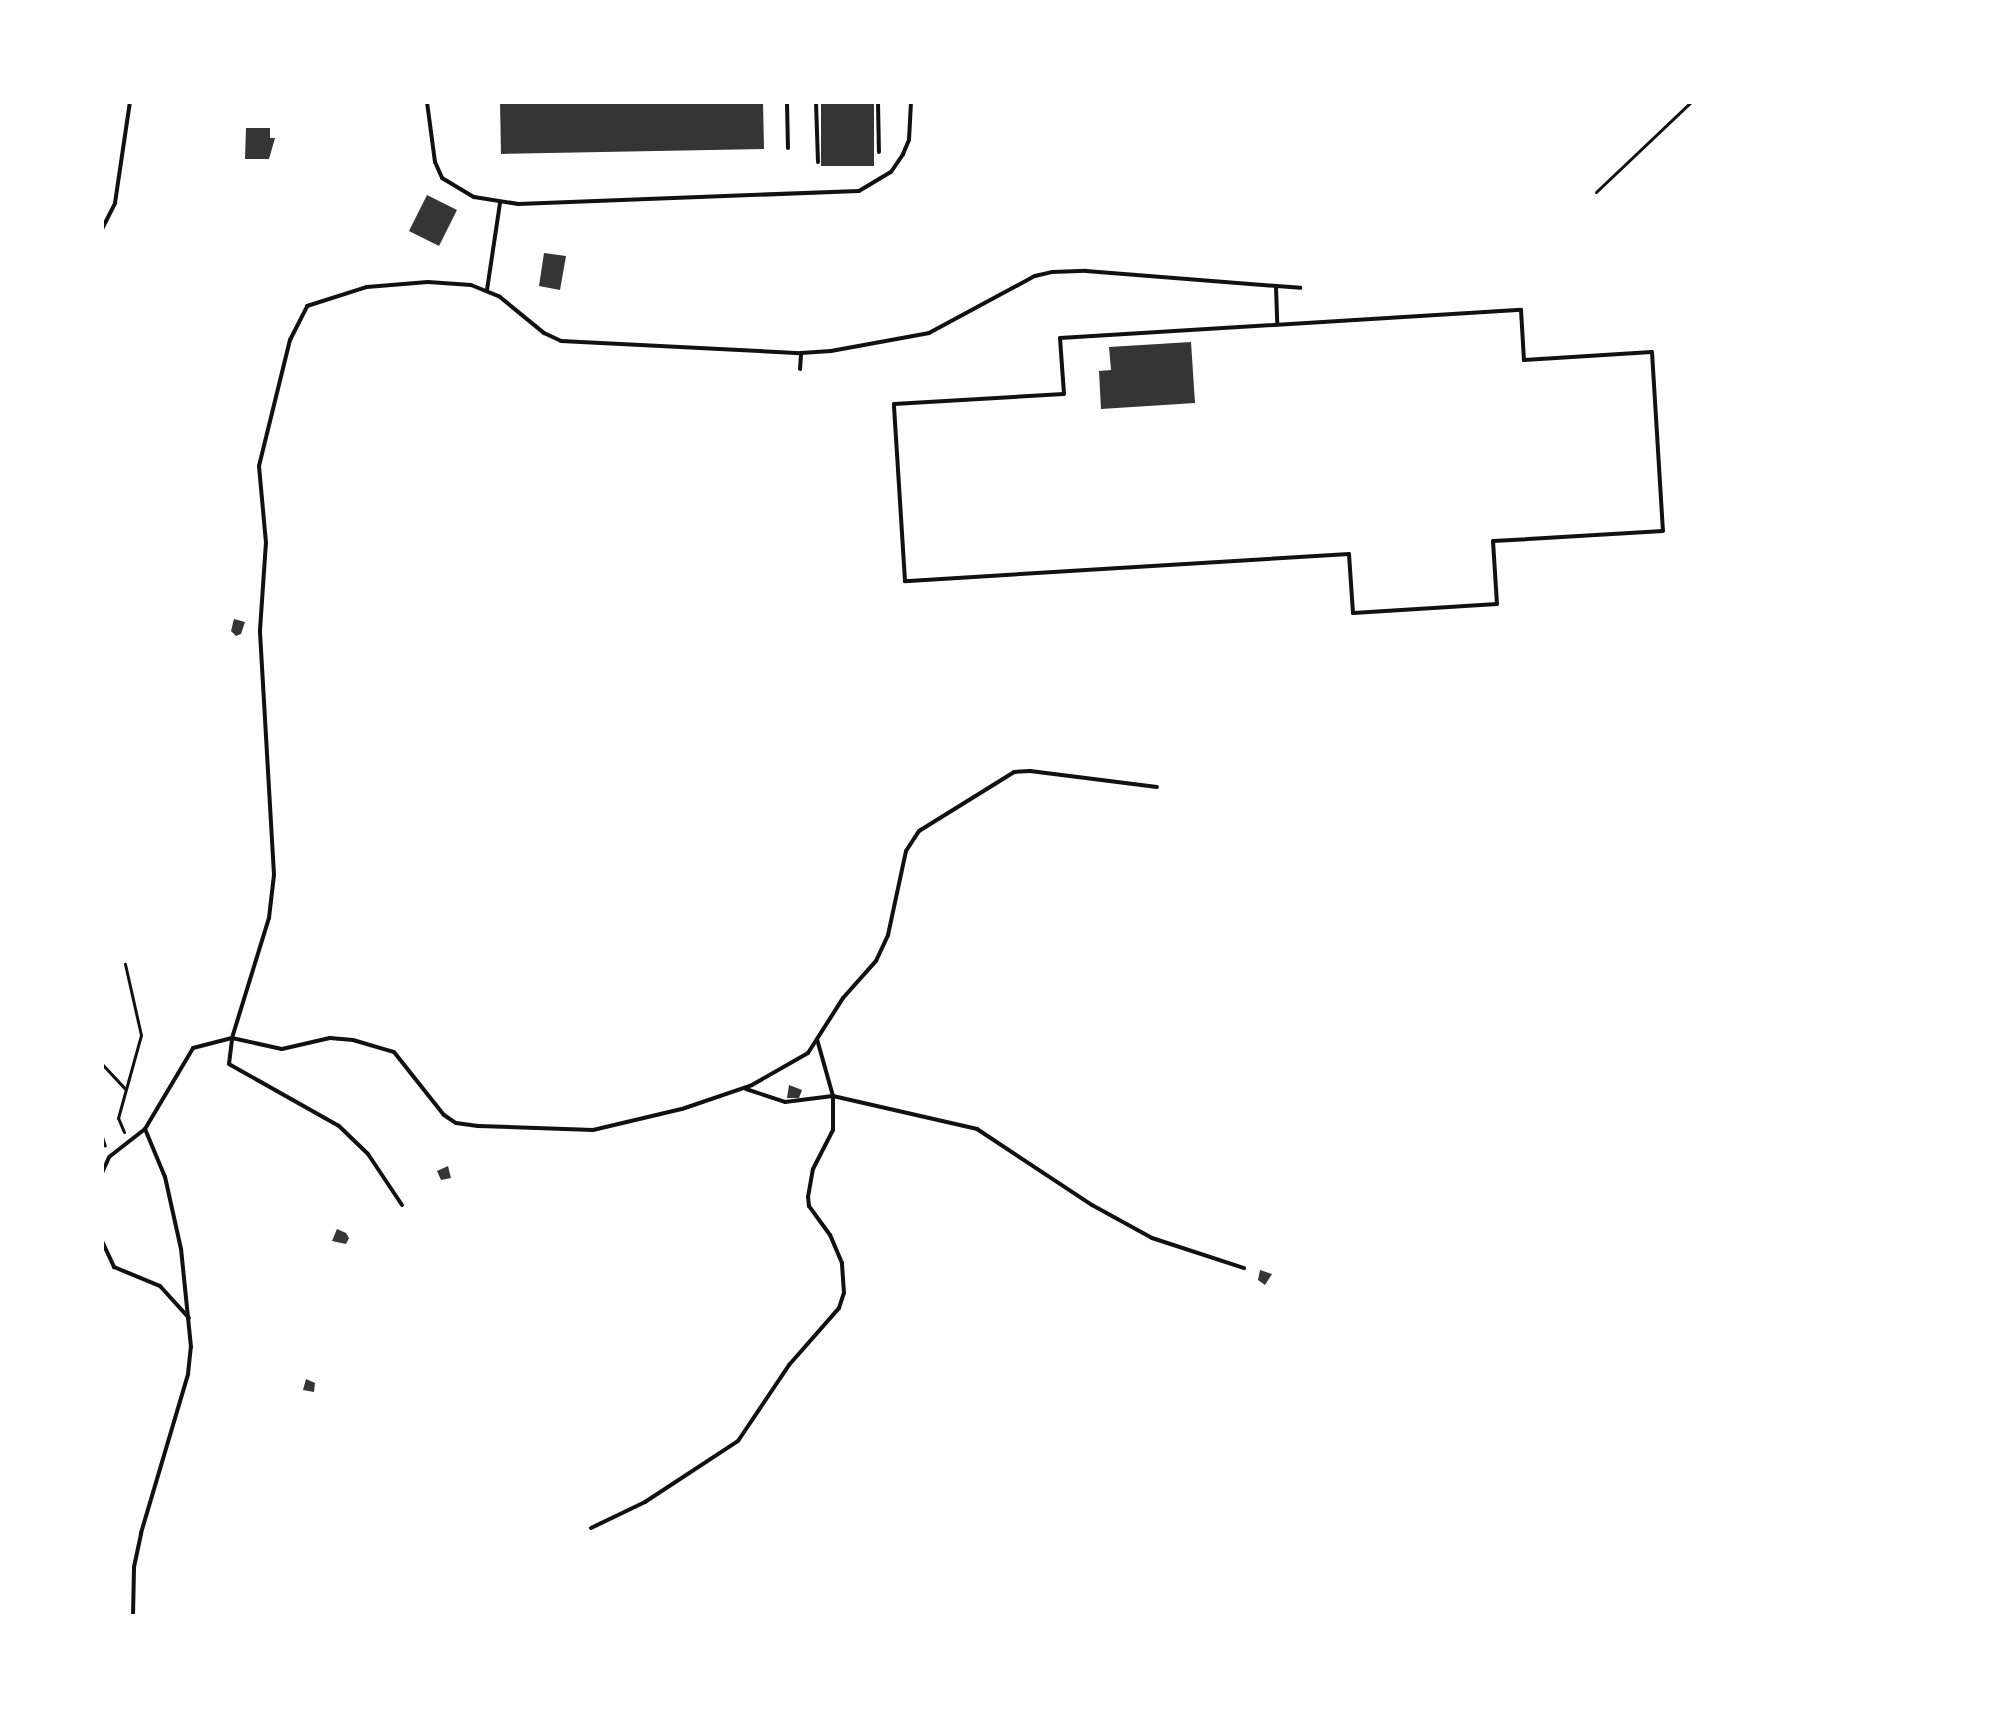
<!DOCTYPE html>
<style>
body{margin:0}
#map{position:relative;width:2005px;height:1718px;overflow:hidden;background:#fff;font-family:Raleway,sans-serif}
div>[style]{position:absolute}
.building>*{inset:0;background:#353535}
.path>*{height:3px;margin:-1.5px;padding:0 1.5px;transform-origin:1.5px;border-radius:1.5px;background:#111}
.service>*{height:4px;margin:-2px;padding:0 2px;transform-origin:2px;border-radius:2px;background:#111}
span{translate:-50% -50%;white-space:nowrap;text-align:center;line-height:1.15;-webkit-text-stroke:8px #fff;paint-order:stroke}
.frame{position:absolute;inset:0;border:104px solid #fff;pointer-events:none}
</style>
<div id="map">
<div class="building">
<i style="clip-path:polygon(500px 102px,763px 102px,764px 149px,501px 154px)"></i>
<i style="clip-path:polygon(821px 102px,874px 102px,874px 166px,821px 166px)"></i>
<i style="clip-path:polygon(246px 128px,270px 128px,270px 138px,275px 138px,269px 159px,245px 159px)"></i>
<i style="clip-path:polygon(427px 195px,457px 210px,439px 246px,409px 231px)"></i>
<i style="clip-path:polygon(544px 253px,566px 256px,560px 290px,539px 286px)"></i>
<i style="clip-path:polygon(1191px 342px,1195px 403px,1101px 409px,1099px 371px,1111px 370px,1109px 347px)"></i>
<i style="clip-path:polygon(234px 619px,245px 622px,241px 634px,236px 636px,231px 631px)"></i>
<i style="clip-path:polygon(789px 1085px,802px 1090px,799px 1098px,787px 1098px)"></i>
<i style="clip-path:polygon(448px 1166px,451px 1178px,441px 1180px,437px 1171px)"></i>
<i style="clip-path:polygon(337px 1229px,346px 1233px,349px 1238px,346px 1244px,332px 1241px)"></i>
<i style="clip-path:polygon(1260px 1270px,1272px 1274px,1265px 1285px,1258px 1280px)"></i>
<i style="clip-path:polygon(306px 1379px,315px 1383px,314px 1392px,303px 1390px)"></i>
</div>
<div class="path">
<i style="left:1596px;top:192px;width:131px;rotate:-43.5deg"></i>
<i style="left:102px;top:1064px;width:34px;rotate:47deg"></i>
<i style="left:124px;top:1132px;width:15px;rotate:-113deg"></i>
<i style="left:118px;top:1118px;width:86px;rotate:-74.5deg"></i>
<i style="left:141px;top:1035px;width:73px;rotate:-102.7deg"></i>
<i style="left:102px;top:1137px;width:9px;rotate:72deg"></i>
</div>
<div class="service">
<i style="left:427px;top:102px;width:61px;rotate:82.4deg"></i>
<i style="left:435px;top:162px;width:17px;rotate:66deg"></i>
<i style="left:442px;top:178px;width:37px;rotate:31deg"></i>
<i style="left:474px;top:197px;width:45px;rotate:9deg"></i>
<i style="left:518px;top:204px;width:341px;rotate:-2.2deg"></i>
<i style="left:859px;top:191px;width:37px;rotate:-31deg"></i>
<i style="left:891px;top:172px;width:22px;rotate:-56deg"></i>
<i style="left:903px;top:154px;width:15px;rotate:-67deg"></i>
<i style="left:909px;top:140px;width:38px;rotate:-87deg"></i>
<i style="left:787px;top:102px;width:46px;rotate:88.8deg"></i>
<i style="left:816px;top:102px;width:60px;rotate:88.1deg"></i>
<i style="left:878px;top:102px;width:50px;rotate:88.9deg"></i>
<i style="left:102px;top:229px;width:29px;rotate:-63deg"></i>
<i style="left:115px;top:203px;width:102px;rotate:-81.6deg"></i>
<i style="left:1276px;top:287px;width:37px;rotate:88deg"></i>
<i style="left:487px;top:290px;width:88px;rotate:-81.5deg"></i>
<i style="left:1521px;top:310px;width:50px;rotate:86.6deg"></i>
<i style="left:1524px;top:360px;width:128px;rotate:-3.6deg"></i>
<i style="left:1652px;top:352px;width:179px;rotate:86.5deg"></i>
<i style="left:1663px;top:531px;width:170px;rotate:176.6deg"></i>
<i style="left:1493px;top:541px;width:63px;rotate:86.4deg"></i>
<i style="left:1497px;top:604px;width:144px;rotate:176.4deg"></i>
<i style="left:1353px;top:613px;width:59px;rotate:-93.9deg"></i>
<i style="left:1349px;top:554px;width:445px;rotate:176.5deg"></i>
<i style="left:905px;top:581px;width:177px;rotate:-93.6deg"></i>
<i style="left:894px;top:404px;width:170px;rotate:-3.4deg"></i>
<i style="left:1064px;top:394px;width:56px;rotate:-94.1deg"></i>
<i style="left:1060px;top:338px;width:462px;rotate:-3.5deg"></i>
<i style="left:800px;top:369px;width:16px;rotate:-86deg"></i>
<i style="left:746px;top:1089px;width:41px;rotate:18.4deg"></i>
<i style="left:785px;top:1102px;width:48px;rotate:-7.1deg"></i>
<i style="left:833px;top:1096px;width:59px;rotate:-105.7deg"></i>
<i style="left:102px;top:1173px;width:17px;rotate:-66deg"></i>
<i style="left:109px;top:1157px;width:46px;rotate:-37.9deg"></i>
<i style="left:145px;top:1129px;width:94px;rotate:-59.3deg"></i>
<i style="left:193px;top:1048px;width:40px;rotate:-14.4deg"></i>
<i style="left:232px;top:1038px;width:126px;rotate:-72.9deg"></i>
<i style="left:269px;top:918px;width:43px;rotate:-83.4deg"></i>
<i style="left:274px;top:875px;width:245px;rotate:-93.3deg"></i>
<i style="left:260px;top:630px;width:87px;rotate:-86.1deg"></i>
<i style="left:266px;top:543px;width:77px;rotate:-95.2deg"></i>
<i style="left:259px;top:466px;width:130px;rotate:-76.2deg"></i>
<i style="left:290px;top:340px;width:38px;rotate:-63deg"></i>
<i style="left:307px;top:306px;width:63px;rotate:-17.6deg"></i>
<i style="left:367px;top:287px;width:61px;rotate:-4.7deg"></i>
<i style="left:428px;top:282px;width:43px;rotate:4deg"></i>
<i style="left:471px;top:285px;width:31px;rotate:22deg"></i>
<i style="left:500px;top:297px;width:57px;rotate:39.3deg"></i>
<i style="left:544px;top:333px;width:19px;rotate:25deg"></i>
<i style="left:561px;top:341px;width:240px;rotate:2.9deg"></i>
<i style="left:801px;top:353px;width:30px;rotate:-4deg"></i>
<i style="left:831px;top:351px;width:100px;rotate:-10.4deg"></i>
<i style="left:929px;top:333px;width:120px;rotate:-28.3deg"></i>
<i style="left:1035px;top:276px;width:17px;rotate:-13deg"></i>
<i style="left:1052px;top:272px;width:34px;rotate:-2deg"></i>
<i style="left:1086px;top:271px;width:215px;rotate:4.5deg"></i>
<i style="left:402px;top:1205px;width:61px;rotate:-123.7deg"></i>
<i style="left:368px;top:1154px;width:40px;rotate:-136deg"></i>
<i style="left:339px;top:1126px;width:126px;rotate:-150.6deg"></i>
<i style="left:229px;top:1064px;width:26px;rotate:-83deg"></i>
<i style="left:232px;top:1038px;width:51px;rotate:12.4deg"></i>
<i style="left:282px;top:1049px;width:49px;rotate:-12.9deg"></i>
<i style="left:330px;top:1038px;width:23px;rotate:5deg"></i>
<i style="left:353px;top:1040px;width:43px;rotate:16.3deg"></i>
<i style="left:394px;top:1052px;width:80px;rotate:51.6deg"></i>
<i style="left:444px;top:1115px;width:14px;rotate:34deg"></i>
<i style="left:456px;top:1123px;width:22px;rotate:8deg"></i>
<i style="left:478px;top:1126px;width:115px;rotate:2deg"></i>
<i style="left:593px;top:1130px;width:91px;rotate:-13.3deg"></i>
<i style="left:682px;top:1109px;width:74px;rotate:-18.9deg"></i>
<i style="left:752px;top:1085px;width:64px;rotate:-29.7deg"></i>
<i style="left:808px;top:1053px;width:65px;rotate:-57.5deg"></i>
<i style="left:843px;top:998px;width:50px;rotate:-48.3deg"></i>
<i style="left:876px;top:961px;width:29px;rotate:-65deg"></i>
<i style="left:888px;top:935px;width:86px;rotate:-77.9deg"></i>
<i style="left:906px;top:851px;width:24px;rotate:-57deg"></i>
<i style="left:919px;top:831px;width:112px;rotate:-31.8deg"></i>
<i style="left:1014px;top:772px;width:16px;rotate:-4deg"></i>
<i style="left:1030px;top:771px;width:128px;rotate:7.2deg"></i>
<i style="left:102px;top:1241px;width:29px;rotate:65deg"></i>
<i style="left:114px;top:1267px;width:50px;rotate:22.4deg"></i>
<i style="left:160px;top:1286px;width:43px;rotate:47.8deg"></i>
<i style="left:591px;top:1528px;width:60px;rotate:-25.7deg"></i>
<i style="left:645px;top:1502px;width:111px;rotate:-33.3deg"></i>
<i style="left:738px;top:1441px;width:92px;rotate:-56.1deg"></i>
<i style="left:789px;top:1365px;width:76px;rotate:-48.7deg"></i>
<i style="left:839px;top:1308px;width:16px;rotate:-72deg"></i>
<i style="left:844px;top:1293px;width:30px;rotate:-94deg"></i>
<i style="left:842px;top:1263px;width:30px;rotate:-113deg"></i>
<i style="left:830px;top:1235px;width:36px;rotate:-126deg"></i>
<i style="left:809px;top:1206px;width:9px;rotate:-96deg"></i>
<i style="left:808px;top:1197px;width:28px;rotate:-80deg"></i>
<i style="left:813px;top:1169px;width:44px;rotate:-62.9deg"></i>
<i style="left:833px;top:1130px;width:34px;rotate:-90deg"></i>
<i style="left:833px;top:1096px;width:148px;rotate:12.9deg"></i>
<i style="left:977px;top:1129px;width:138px;rotate:33.5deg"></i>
<i style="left:1092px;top:1205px;width:68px;rotate:28.8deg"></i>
<i style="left:1152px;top:1238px;width:97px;rotate:18.1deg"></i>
<i style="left:133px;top:1616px;width:49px;rotate:-88.8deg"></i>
<i style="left:134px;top:1567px;width:35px;rotate:-78deg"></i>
<i style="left:141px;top:1533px;width:166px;rotate:-73.5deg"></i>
<i style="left:188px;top:1374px;width:27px;rotate:-84deg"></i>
<i style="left:191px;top:1347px;width:99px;rotate:-95.8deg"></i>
<i style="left:181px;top:1249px;width:74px;rotate:-102.5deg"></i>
<i style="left:165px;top:1177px;width:52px;rotate:-112.6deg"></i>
</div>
<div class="frame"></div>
</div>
